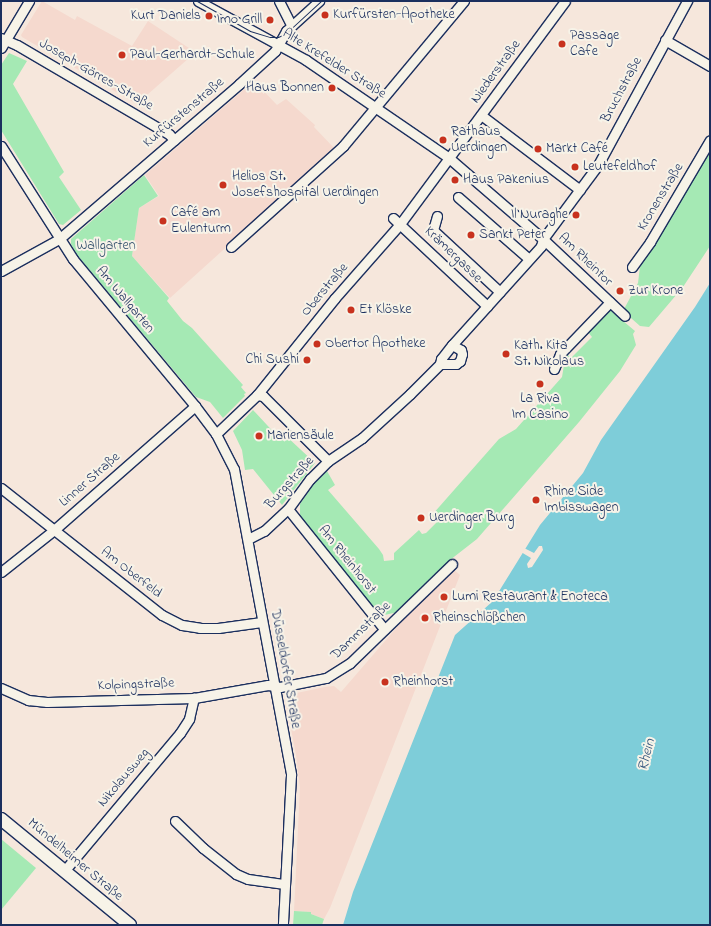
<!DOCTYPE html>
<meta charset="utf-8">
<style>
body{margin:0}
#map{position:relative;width:711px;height:926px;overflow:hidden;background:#f6e7dc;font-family:"Indie Flower",sans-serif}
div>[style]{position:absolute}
.built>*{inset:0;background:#f5d9ce}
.green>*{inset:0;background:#a5e9b4}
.water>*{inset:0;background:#7ecdd9}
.pier>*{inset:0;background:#f6e7dc}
.roads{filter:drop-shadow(1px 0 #1b2f5e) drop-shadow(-1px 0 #1b2f5e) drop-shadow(0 1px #1b2f5e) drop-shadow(0 -1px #1b2f5e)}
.minor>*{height:9px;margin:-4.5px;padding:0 4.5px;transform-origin:4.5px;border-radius:4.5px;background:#f7f3e8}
.major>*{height:12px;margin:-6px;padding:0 6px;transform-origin:6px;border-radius:6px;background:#f7f3e8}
.tram>*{height:1px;margin:-0.5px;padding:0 0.5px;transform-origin:0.5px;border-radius:0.5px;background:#1b2f5e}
.dots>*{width:11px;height:11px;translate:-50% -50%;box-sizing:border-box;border:2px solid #f7f3e8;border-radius:50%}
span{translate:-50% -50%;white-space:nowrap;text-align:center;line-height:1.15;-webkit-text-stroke:4px #f7f3e8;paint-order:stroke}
.poi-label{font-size:14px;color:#1b2f5e}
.left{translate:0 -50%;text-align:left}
.right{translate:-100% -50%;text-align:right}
.street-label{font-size:14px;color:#1b2f5e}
.park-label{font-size:14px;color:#37546f}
.water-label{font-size:15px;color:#34567d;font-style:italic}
.frame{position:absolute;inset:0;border:2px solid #1b2f5e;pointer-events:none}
</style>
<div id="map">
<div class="built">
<i style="clip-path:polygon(42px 1px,75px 20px,77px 16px,132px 46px,148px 21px,195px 52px,189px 58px,147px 95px,140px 106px,22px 37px,21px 35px)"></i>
<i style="clip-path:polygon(254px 81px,277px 105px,286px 99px,315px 125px,314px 127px,335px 149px,170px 298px,132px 256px,139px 208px,159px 196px,145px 175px)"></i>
<i style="clip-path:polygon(453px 569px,460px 575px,330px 908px,324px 919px,311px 914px,310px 912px,294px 911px,300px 787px,296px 755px,287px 708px,289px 707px,287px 695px,325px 687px,334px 686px,341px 692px,417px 604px)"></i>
</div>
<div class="green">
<i style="clip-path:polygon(9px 53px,27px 61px,13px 84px,64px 172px,59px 177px,81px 210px,63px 225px,59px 224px,1px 130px,1px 65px)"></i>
<i style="clip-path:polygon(710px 144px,710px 246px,683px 287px,649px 327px,640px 326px,623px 311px,638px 283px,641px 258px)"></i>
<i style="clip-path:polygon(144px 175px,158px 196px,139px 208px,132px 256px,169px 298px,167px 301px,183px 321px,192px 328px,243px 385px,241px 387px,246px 393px,244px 394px,245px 396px,223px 418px,210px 402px,196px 397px,77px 255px,71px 244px,71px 239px)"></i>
<i style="clip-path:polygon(610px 310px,635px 331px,633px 334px,636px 345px,620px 371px,579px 422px,477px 539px,450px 560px,398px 612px,380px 616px,374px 612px,300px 516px,300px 504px,313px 485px,327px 471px,335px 485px,328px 490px,379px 549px,383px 555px,384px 561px,394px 560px,394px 553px,419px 530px,422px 534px,426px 533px,437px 522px,432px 515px,499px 439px,516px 429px,562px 377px,566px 353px,571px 358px,592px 337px,587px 331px)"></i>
<i style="clip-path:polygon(253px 410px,280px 439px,285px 435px,315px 463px,282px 505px,253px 469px,245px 470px,242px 450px,233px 431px)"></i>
<i style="clip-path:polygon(1px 839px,36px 868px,1px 910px)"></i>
<i style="clip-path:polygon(294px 911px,311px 912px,311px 914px,324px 919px,322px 925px,293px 925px)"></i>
</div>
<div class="water">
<i style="clip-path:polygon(710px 283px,710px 925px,343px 925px,353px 892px,455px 635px,493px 601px,540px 525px,583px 473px,601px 440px,695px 307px)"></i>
</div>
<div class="pier">
<i style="clip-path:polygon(539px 546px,542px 546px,543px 550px,532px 567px,528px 568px,527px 564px,531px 558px,521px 552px,524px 548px,534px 553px)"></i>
</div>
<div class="roads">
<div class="minor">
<i style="left:198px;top:1px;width:123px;rotate:28.6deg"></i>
<i style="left:306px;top:60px;width:173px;rotate:34.4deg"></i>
<i style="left:449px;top:158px;width:124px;rotate:40.8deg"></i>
<i style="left:543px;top:239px;width:112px;rotate:43.2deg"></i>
<i style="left:279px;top:1px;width:28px;rotate:63deg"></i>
<i style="left:1px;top:38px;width:17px;rotate:24deg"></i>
<i style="left:17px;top:45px;width:176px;rotate:30.4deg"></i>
<i style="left:169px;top:134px;width:8px;rotate:50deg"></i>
<i style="left:665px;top:40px;width:52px;rotate:30deg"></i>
<i style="left:1px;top:48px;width:55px;rotate:-59.2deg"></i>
<i style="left:481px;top:115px;width:124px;rotate:37.1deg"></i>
<i style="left:1px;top:146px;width:134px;rotate:57.5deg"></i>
<i style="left:73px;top:259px;width:191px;rotate:50.3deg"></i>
<i style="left:195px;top:406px;width:35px;rotate:53deg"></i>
<i style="left:216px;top:434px;width:39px;rotate:63deg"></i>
<i style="left:234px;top:469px;width:311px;rotate:79.4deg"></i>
<i style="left:291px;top:775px;width:150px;rotate:93.1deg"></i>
<i style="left:458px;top:197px;width:94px;rotate:41.1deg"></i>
<i style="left:437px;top:216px;width:15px;rotate:106deg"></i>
<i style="left:433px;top:230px;width:91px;rotate:42.8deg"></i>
<i style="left:393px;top:218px;width:129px;rotate:43.1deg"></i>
<i style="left:231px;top:247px;width:151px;rotate:-42deg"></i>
<i style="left:343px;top:146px;width:189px;rotate:-50.2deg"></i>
<i style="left:632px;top:267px;width:31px;rotate:-54deg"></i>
<i style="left:650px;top:242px;width:118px;rotate:-59.5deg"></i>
<i style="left:1px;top:271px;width:66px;rotate:-28.9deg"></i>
<i style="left:59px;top:239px;width:238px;rotate:-40.7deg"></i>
<i style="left:239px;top:84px;width:49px;rotate:-42.5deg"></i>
<i style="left:275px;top:51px;width:23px;rotate:-61deg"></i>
<i style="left:286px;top:31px;width:45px;rotate:-42.3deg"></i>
<i style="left:440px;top:364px;width:16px"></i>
<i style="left:456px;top:364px;width:5px;rotate:-37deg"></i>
<i style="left:460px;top:361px;width:7px;rotate:-74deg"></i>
<i style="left:462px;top:354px;width:4px;rotate:-104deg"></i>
<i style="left:461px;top:350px;width:10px;rotate:-151deg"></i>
<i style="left:554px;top:369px;width:16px;rotate:-68deg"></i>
<i style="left:560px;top:354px;width:72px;rotate:-46.1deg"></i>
<i style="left:257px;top:395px;width:6px;rotate:9deg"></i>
<i style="left:263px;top:396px;width:92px;rotate:45deg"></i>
<i style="left:216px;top:434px;width:57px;rotate:-43.6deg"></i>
<i style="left:257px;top:395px;width:124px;rotate:-51.2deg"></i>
<i style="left:335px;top:298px;width:98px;rotate:-48.7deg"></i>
<i style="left:400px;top:224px;width:277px;rotate:-53.5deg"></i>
<i style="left:1px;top:488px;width:205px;rotate:38.3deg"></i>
<i style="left:162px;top:615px;width:22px;rotate:27deg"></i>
<i style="left:182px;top:625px;width:18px;rotate:9deg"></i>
<i style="left:200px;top:628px;width:18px"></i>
<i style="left:218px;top:628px;width:44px;rotate:-7.8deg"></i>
<i style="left:288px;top:509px;width:154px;rotate:51.3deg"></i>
<i style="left:248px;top:539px;width:18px;rotate:-27deg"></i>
<i style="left:264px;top:531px;width:33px;rotate:-43deg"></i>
<i style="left:288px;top:509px;width:37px;rotate:-54deg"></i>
<i style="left:310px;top:479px;width:25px;rotate:-45deg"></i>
<i style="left:328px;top:461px;width:41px;rotate:-34.1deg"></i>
<i style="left:362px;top:438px;width:65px;rotate:-42.5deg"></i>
<i style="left:410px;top:394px;width:42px;rotate:-45deg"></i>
<i style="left:440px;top:364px;width:5px;rotate:-79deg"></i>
<i style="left:441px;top:359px;width:18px;rotate:-52deg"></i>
<i style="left:452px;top:345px;width:133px;rotate:-48deg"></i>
<i style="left:541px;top:246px;width:7px;rotate:-74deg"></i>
<i style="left:543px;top:239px;width:92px;rotate:-53.4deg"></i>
<i style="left:598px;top:165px;width:187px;rotate:-61.5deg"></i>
<i style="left:1px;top:572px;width:68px;rotate:-38.4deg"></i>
<i style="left:54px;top:530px;width:188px;rotate:-41.3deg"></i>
<i style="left:1px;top:688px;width:30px;rotate:24deg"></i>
<i style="left:28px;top:700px;width:19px;rotate:6deg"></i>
<i style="left:47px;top:702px;width:147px;rotate:-1.6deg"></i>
<i style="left:194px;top:698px;width:75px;rotate:-10deg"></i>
<i style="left:268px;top:685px;width:12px;rotate:9deg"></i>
<i style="left:280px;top:687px;width:47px;rotate:-11.1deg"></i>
<i style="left:326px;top:678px;width:28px;rotate:-32deg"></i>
<i style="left:350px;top:663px;width:142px;rotate:-44.1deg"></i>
<i style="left:175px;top:821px;width:39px;rotate:44deg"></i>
<i style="left:203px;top:848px;width:42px;rotate:38.2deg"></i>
<i style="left:236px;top:874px;width:13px;rotate:23deg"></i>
<i style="left:248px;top:879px;width:37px;rotate:8deg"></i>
<i style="left:65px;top:870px;width:179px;rotate:-50deg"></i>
<i style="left:180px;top:733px;width:17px;rotate:-57deg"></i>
<i style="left:189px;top:719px;width:22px;rotate:-77deg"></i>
</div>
<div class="major">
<i style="left:1px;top:819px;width:167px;rotate:39.4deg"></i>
</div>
</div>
<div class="tram">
<i style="left:197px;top:1px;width:61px;rotate:29.5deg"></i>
<i style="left:250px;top:31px;width:21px;rotate:17deg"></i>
<i style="left:270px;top:37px;width:8px"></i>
<i style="left:278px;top:37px;width:8px;rotate:-23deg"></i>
<i style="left:285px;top:34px;width:49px;rotate:-42.5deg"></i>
</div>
<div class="dots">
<i style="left:325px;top:15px;background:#c8321e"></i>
<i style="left:209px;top:16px;background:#c8321e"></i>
<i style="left:270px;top:20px;background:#c8321e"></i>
<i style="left:562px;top:44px;background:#c8321e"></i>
<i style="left:122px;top:55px;background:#c8321e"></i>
<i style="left:332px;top:88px;background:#c8321e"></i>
<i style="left:443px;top:140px;background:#c8321e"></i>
<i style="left:538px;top:149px;background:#c8321e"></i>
<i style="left:575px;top:167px;background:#c8321e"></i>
<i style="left:455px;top:180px;background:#c8321e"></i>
<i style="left:223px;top:185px;background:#c8321e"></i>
<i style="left:576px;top:215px;background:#c8321e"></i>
<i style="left:163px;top:221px;background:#c8321e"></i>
<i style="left:471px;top:235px;background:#c8321e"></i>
<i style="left:620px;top:291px;background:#c8321e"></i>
<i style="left:351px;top:310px;background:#c8321e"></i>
<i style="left:317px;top:344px;background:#c8321e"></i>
<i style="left:506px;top:354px;background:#c8321e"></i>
<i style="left:307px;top:360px;background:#c8321e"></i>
<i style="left:540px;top:384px;background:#c8321e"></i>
<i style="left:259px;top:436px;background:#c8321e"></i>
<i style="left:536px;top:500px;background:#c8321e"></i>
<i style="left:421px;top:518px;background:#c8321e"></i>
<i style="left:444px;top:597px;background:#c8321e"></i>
<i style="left:425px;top:618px;background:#c8321e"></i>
<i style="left:385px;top:682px;background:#c8321e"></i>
</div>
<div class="poi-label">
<span class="left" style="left:333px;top:15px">Kurfürsten-Apotheke</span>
<span class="right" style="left:201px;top:16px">Kurt Daniels</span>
<span class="right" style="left:262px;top:20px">Imo Grill</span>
<span class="left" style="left:570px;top:44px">Passage<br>Cafe</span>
<span class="left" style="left:130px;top:55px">Paul-Gerhardt-Schule</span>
<span class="right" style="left:324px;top:88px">Haus Bonnen</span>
<span class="left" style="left:451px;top:140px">Rathaus<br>Uerdingen</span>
<span class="left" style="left:546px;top:149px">Markt Café</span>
<span class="left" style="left:583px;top:167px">Leutefeldhof</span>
<span class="left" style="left:232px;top:185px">Helios St.<br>Josefshospital Uerdingen</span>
<span class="left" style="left:463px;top:180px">Haus Pakenius</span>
<span class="left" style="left:171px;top:221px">Café am<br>Eulenturm</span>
<span class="right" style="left:568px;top:215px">Il Nuraghe</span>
<span class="left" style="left:479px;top:235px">Sankt Peter</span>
<span class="left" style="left:628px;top:291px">Zur Krone</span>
<span class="left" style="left:359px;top:310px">Et Klöske</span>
<span class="left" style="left:325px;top:344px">Obertor Apotheke</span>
<span class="left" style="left:514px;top:354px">Kath. Kita<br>St. Nikolaus</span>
<span class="right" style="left:299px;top:360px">Chi Sushi</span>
<span style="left:540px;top:407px">La Riva<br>Im Casino</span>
<span class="left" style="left:267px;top:436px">Mariensäule</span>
<span class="left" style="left:544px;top:500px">Rhine Side<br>Imbisswagen</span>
<span class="left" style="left:429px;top:518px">Uerdinger Burg</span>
<span class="left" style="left:452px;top:597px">Lumi Restaurant &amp; Enoteca</span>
<span class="left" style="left:433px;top:618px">Rheinschlößchen</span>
<span class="left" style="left:393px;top:682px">Rheinhorst</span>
</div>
<div class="street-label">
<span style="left:334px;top:64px;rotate:32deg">Alte Krefelder Straße</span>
<span style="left:496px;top:72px;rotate:-54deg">Niederstraße</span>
<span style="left:96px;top:75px;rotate:30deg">Joseph-Görres-Straße</span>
<span style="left:622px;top:90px;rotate:-62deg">Bruchstraße</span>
<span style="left:184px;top:113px;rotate:-40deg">Kurfürstenstraße</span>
<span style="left:661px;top:197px;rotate:-59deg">Kronenstraße</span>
<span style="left:453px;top:255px;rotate:44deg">Krämergasse</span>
<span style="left:585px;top:260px;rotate:44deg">Am Rheintor</span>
<span style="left:325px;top:290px;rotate:-50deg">Oberstraße</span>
<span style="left:125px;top:300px;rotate:50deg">Am Wallgarten</span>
<span style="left:90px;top:480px;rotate:-41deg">Linner Straße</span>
<span style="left:290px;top:483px;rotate:-48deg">Burgstraße</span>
<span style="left:347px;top:560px;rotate:51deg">Am Rheinhorst</span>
<span style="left:131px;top:573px;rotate:38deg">Am Oberfeld</span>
<span style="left:361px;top:631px;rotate:-44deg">Dammstraße</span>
<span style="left:285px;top:669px;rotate:80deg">Düsseldorfer Straße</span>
<span style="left:136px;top:685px;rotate:-2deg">Kolpingstraße</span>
<span style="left:124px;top:778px;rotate:-50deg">Nikolausweg</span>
<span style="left:75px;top:860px;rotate:40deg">Mündelheimer Straße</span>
</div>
<div class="park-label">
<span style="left:106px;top:246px">Wallgarten</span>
</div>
<div class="water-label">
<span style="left:647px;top:755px;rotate:-76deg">Rhein</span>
</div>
<div class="frame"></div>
</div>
